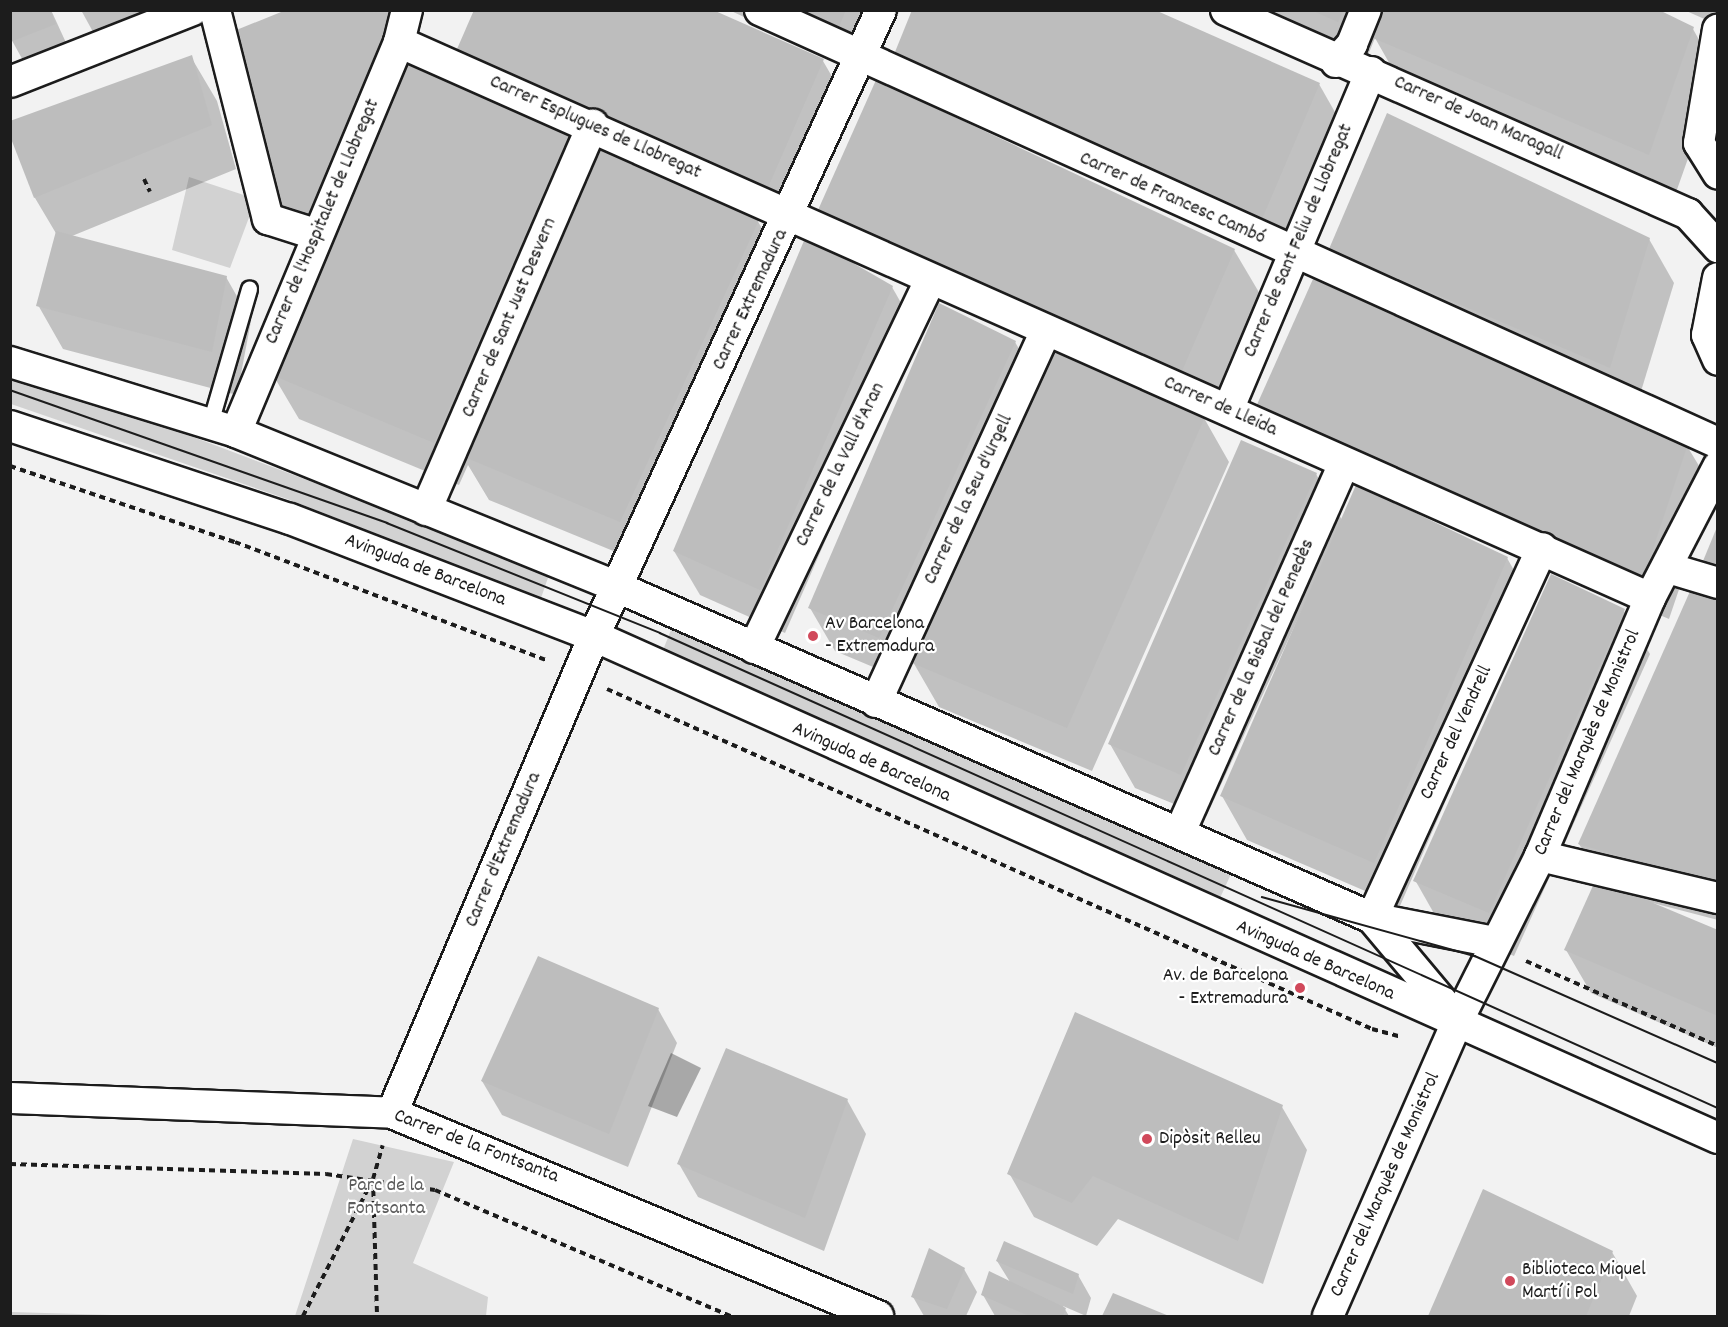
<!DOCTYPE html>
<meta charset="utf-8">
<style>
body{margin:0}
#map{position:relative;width:1728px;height:1327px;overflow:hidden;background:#f2f2f2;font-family:Dekko,sans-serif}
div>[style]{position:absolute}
.green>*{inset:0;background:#d2d2d2}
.water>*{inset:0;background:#a8a8a8}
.shadow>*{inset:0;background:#0003}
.building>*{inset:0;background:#bdbdbd}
.path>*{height:4px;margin-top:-2px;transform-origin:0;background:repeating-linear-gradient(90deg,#1c1c1c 0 6px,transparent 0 10.5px)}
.roads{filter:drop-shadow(2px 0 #1c1c1c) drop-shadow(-2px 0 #1c1c1c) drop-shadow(0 2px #1c1c1c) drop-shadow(0 -2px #1c1c1c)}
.lane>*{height:15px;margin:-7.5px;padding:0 7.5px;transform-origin:7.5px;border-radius:7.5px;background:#fff}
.street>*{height:30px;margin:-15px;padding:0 15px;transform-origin:15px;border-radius:15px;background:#fff}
.tram>*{height:1.5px;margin:-0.75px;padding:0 0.75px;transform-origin:0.75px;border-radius:0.75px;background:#1c1c1c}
.dots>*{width:16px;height:16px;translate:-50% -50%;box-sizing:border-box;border:3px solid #fff;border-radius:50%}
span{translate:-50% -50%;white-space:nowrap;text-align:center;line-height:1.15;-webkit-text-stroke:4.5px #fff;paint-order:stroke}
.street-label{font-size:20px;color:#1c1c1c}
.poi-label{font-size:20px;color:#1c1c1c}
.left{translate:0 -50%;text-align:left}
.right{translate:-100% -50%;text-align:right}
.park-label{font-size:20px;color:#5c5c5c}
.frame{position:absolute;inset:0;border:12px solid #1c1c1c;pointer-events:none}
</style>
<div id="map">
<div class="green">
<i style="clip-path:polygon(189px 177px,256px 199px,230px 268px,172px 250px)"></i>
<i style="clip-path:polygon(10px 377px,188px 435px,550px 572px,541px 598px,287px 499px,11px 404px)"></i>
<i style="clip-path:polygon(673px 625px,1231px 874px,1220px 898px,663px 650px)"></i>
<i style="clip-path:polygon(353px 1139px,454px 1162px,413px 1263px,488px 1297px,486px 1316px,295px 1316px)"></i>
<i style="clip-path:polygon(10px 1312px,11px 1312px,146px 1316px,11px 1316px)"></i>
</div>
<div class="water">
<i style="clip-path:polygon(671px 1053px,701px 1068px,677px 1117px,648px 1106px)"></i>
</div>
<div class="shadow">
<i style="clip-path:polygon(10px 10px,51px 10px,68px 47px,25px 64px,10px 37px)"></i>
<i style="clip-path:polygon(81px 10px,214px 10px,98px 41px)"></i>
<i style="clip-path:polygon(evenodd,290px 10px,396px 10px,411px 37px,484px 93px,458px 49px,823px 61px,848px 104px,791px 235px,756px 218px,783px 265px,645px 564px,489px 500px,468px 465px,459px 485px,299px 419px,273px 375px,312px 271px,277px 211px,290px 10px,568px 131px,601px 147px,590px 170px,568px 131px)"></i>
<i style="clip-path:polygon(729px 10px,889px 10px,863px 72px)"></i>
<i style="clip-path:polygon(1236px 10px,1655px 10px,1693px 29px,1718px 74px,1674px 198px,1400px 82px,1375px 38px,1364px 65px)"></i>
<i style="clip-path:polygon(1684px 10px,1718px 10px,1718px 25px)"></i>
<i style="clip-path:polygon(896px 52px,1319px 84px,1344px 128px,1287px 262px,922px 96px)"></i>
<i style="clip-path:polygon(191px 57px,217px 101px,236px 169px,72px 236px,226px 277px,251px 321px,237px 395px,63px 349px,38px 305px,57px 235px,35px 198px,10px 132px)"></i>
<i style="clip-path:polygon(819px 210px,1234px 250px,1260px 294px,1207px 414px,845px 254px)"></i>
<i style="clip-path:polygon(1649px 239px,1674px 283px,1635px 411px,1356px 293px,1331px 249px)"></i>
<i style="clip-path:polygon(892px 287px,917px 331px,785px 633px,700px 595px,674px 551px)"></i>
<i style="clip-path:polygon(1015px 342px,1040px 385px,1204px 418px,1229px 462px,1092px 771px,939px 707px,913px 662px,904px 680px,835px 651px,810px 608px)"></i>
<i style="clip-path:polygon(1257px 408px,1687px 446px,1713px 489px,1669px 619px,1364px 488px,1507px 558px,1532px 602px,1400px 906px,1247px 840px,1222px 796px,1309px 595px,1206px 817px,1135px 788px,1110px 744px,1316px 474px,1342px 520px,1357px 485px,1282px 452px)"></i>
<i style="clip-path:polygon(1718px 531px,1718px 583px,1705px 561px)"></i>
<i style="clip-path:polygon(1552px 576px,1624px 611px,1650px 654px,1514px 956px,1440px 924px,1415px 880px)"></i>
<i style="clip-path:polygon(1718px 598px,1718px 920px,1645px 901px,1718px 932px,1718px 1048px,1591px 993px,1566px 950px,1602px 882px,1579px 844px)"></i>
<i style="clip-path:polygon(658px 1009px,677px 1043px,628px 1167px,502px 1115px,482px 1081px)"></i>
<i style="clip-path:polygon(847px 1100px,866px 1134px,824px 1251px,698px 1197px,679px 1164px)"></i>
<i style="clip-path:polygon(1282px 1107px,1307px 1150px,1263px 1284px,1118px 1219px,1097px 1246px,1034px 1217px,1009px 1173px)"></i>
<i style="clip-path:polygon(1484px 1191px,1612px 1252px,1637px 1296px,1629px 1316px,1429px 1316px)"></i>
<i style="clip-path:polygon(997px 1261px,1078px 1275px,1091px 1298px,1086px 1316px,1063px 1306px,1069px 1316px,995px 1316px,983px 1295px,1010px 1282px)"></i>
<i style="clip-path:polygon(964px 1269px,977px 1292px,966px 1316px,924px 1316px,913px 1297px)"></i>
<i style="clip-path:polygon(1114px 1295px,1166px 1316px,1103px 1316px)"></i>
</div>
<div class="building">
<i style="clip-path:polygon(10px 10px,50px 10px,56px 24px,10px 42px)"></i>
<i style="clip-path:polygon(286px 10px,395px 13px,306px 219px,276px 211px,229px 33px)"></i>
<i style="clip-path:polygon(474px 10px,713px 10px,824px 59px,766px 192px,457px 49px)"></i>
<i style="clip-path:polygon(797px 10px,846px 10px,838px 29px)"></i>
<i style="clip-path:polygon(912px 10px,1155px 10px,1320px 83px,1262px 219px,895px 52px)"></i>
<i style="clip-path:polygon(1311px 10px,1344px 10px,1338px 22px)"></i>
<i style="clip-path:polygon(1384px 10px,1659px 10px,1694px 27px,1649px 155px,1373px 38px)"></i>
<i style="clip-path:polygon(192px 55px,212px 125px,34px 198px,10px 136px,10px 121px)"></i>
<i style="clip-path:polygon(407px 56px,570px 131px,434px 443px,272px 375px)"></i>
<i style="clip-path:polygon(876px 80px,1235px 249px,1182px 371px,818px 210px)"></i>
<i style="clip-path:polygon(1387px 113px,1650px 238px,1610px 368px,1329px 249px)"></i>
<i style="clip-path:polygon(600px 146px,759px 220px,620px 522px,462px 456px)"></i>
<i style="clip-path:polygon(56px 231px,227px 276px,212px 352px,36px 306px)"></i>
<i style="clip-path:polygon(806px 236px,893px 286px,760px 590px,673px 551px)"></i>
<i style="clip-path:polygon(1313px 279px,1688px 444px,1644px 576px,1255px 409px)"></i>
<i style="clip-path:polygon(939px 303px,1016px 341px,879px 638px,808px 608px)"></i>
<i style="clip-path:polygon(1054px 350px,1205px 417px,1067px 728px,912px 663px)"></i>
<i style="clip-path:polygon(1241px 440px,1317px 473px,1181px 775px,1108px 744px)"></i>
<i style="clip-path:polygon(1356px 485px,1508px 557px,1374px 863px,1220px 796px)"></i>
<i style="clip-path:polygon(1717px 527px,1718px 527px,1718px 565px,1703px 561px)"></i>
<i style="clip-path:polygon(1551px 574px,1625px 609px,1489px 913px,1413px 881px)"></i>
<i style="clip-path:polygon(1691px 589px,1718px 597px,1718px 884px,1578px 844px)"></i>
<i style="clip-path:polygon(1596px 879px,1718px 930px,1718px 1016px,1564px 950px)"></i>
<i style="clip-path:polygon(538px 956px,659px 1008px,609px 1134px,481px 1081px)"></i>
<i style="clip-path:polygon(1075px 1012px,1283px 1105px,1238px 1241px,1093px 1176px,1072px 1203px,1007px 1174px)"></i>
<i style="clip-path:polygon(726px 1048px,848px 1099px,805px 1218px,677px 1164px)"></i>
<i style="clip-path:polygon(1483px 1189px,1613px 1251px,1586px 1316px,1428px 1316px)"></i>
<i style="clip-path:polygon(1004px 1241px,1079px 1274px,1073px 1294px,996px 1261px)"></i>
<i style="clip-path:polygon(929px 1248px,965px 1268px,947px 1309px,911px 1297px)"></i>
<i style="clip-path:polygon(989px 1271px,1066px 1308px,1063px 1316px,1029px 1316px,981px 1295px)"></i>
<i style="clip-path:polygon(1113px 1293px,1169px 1316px,1102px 1316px)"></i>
</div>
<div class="path">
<i style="left:144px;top:179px;width:14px;rotate:65deg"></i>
<i style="left:10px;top:466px;width:237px;rotate:18.7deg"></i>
<i style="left:235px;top:542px;width:335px;rotate:20.8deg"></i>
<i style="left:607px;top:689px;width:837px;rotate:23.96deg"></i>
<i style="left:1372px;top:1029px;width:28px;rotate:15deg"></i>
<i style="left:1526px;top:961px;width:210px;rotate:23.9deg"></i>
<i style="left:10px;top:1164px;width:316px;rotate:1.8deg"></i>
<i style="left:326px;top:1174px;width:110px;rotate:8.4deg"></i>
<i style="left:435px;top:1190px;width:322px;rotate:23.1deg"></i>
<i style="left:373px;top:1180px;width:136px;rotate:88.3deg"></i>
<i style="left:303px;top:1316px;width:154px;rotate:-62.9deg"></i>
<i style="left:373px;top:1179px;width:35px;rotate:-74deg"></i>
</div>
<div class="roads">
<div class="lane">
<i style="left:210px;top:423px;width:140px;rotate:-73.8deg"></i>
</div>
<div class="street">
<i style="left:215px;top:10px;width:216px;rotate:75.8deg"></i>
<i style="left:268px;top:219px;width:52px;rotate:17.7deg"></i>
<i style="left:760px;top:10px;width:1051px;rotate:24.32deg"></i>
<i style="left:1226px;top:10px;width:505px;rotate:23.82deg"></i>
<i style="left:1688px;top:214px;width:45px;rotate:47.7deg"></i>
<i style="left:399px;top:42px;width:1369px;rotate:23.96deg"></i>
<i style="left:1336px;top:62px;width:24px;rotate:-48deg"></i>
<i style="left:1352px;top:44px;width:37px;rotate:-68deg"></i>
<i style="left:10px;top:82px;width:197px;rotate:-21.5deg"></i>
<i style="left:1699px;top:143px;width:115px;rotate:-80.5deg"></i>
<i style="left:1699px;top:143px;width:36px;rotate:58deg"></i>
<i style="left:1718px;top:278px;width:58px;rotate:100.9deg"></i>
<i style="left:1707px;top:335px;width:27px;rotate:66deg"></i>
<i style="left:10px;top:362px;width:237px;rotate:17.2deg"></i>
<i style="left:236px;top:432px;width:411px;rotate:22.1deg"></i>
<i style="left:617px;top:587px;width:824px;rotate:23.67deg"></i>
<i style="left:1372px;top:918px;width:124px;rotate:11.1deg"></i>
<i style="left:1228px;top:410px;width:367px;rotate:-67.1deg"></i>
<i style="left:10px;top:426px;width:295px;rotate:18.4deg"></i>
<i style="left:290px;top:519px;width:326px;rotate:21.1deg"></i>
<i style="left:594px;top:636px;width:1231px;rotate:24.07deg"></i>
<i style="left:236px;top:432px;width:423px;rotate:-67.3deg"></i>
<i style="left:399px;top:42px;width:33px;rotate:-76deg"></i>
<i style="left:426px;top:510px;width:420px;rotate:-66.6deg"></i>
<i style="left:1668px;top:568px;width:52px;rotate:16.7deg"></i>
<i style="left:754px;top:648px;width:406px;rotate:-64.4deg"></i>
<i style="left:876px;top:702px;width:408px;rotate:-65.4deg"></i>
<i style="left:1180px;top:832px;width:404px;rotate:-66deg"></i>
<i style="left:1540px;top:856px;width:183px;rotate:13.3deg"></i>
<i style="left:1372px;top:918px;width:407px;rotate:-65.3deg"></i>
<i style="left:1372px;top:918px;width:129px;rotate:50deg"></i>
<i style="left:10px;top:1098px;width:382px;rotate:2.2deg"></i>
<i style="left:392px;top:1113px;width:527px;rotate:22.67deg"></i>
<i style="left:392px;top:1113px;width:518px;rotate:-67.05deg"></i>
<i style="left:594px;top:636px;width:689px;rotate:-65.37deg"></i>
<i style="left:1328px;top:1316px;width:323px;rotate:-66.3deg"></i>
<i style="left:1458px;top:1020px;width:183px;rotate:-63.4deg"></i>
<i style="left:1540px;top:856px;width:280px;rotate:-66.9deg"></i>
<i style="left:1650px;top:598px;width:148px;rotate:-62.6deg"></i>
</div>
</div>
<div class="tram">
<i style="left:10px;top:390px;width:400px;rotate:19.4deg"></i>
<i style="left:387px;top:523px;width:294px;rotate:21.9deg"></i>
<i style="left:660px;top:633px;width:1160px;rotate:24.18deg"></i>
<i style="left:1262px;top:897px;width:221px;rotate:15.5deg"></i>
<i style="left:1475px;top:956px;width:266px;rotate:23.8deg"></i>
</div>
<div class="dots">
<i style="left:813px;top:636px;background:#d1495b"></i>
<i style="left:1300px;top:988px;background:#d1495b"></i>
<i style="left:1147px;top:1139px;background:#d1495b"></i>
<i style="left:1510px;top:1281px;background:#d1495b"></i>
</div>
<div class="street-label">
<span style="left:1478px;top:119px;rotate:24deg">Carrer de Joan Maragall</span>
<span style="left:595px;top:128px;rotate:24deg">Carrer Esplugues de Llobregat</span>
<span style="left:1172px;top:199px;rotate:24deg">Carrer de Francesc Cambó</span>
<span style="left:323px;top:222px;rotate:-67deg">Carrer de l'Hospitalet de Llobregat</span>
<span style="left:1299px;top:241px;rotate:-67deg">Carrer de Sant Feliu de Llobregat</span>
<span style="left:751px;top:300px;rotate:-65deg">Carrer Extremadura</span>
<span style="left:510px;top:318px;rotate:-67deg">Carrer de Sant Just Desvern</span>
<span style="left:1220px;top:407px;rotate:24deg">Carrer de Lleida</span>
<span style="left:841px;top:465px;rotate:-64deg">Carrer de la Vall d'Aran</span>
<span style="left:969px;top:500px;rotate:-65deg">Carrer de la Seu d'Urgell</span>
<span style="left:425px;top:571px;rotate:21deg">Avinguda de Barcelona</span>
<span style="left:1262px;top:648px;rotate:-66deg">Carrer de la Bisbal del Penedès</span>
<span style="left:1457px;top:733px;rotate:-65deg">Carrer del Vendrell</span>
<span style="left:1588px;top:743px;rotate:-67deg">Carrer del Marquès de Monistrol</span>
<span style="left:871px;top:763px;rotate:24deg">Avinguda de Barcelona</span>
<span style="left:504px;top:850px;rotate:-67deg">Carrer d'Extremadura</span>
<span style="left:1315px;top:961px;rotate:24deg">Avinguda de Barcelona</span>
<span style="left:476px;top:1147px;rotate:21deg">Carrer de la Fontsanta</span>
<span style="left:1386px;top:1185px;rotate:-66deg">Carrer del Marquès de Monistrol</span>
</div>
<div class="poi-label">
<span class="left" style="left:825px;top:636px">Av Barcelona<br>- Extremadura</span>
<span class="right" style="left:1288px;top:988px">Av. de Barcelona<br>- Extremadura</span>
<span class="left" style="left:1159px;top:1139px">Dipòsit Relleu</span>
<span class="left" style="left:1522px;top:1282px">Biblioteca Miquel<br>Martí i Pol</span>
</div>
<div class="park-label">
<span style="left:386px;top:1198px">Parc de la<br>Fontsanta</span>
</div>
<div class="frame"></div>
</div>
